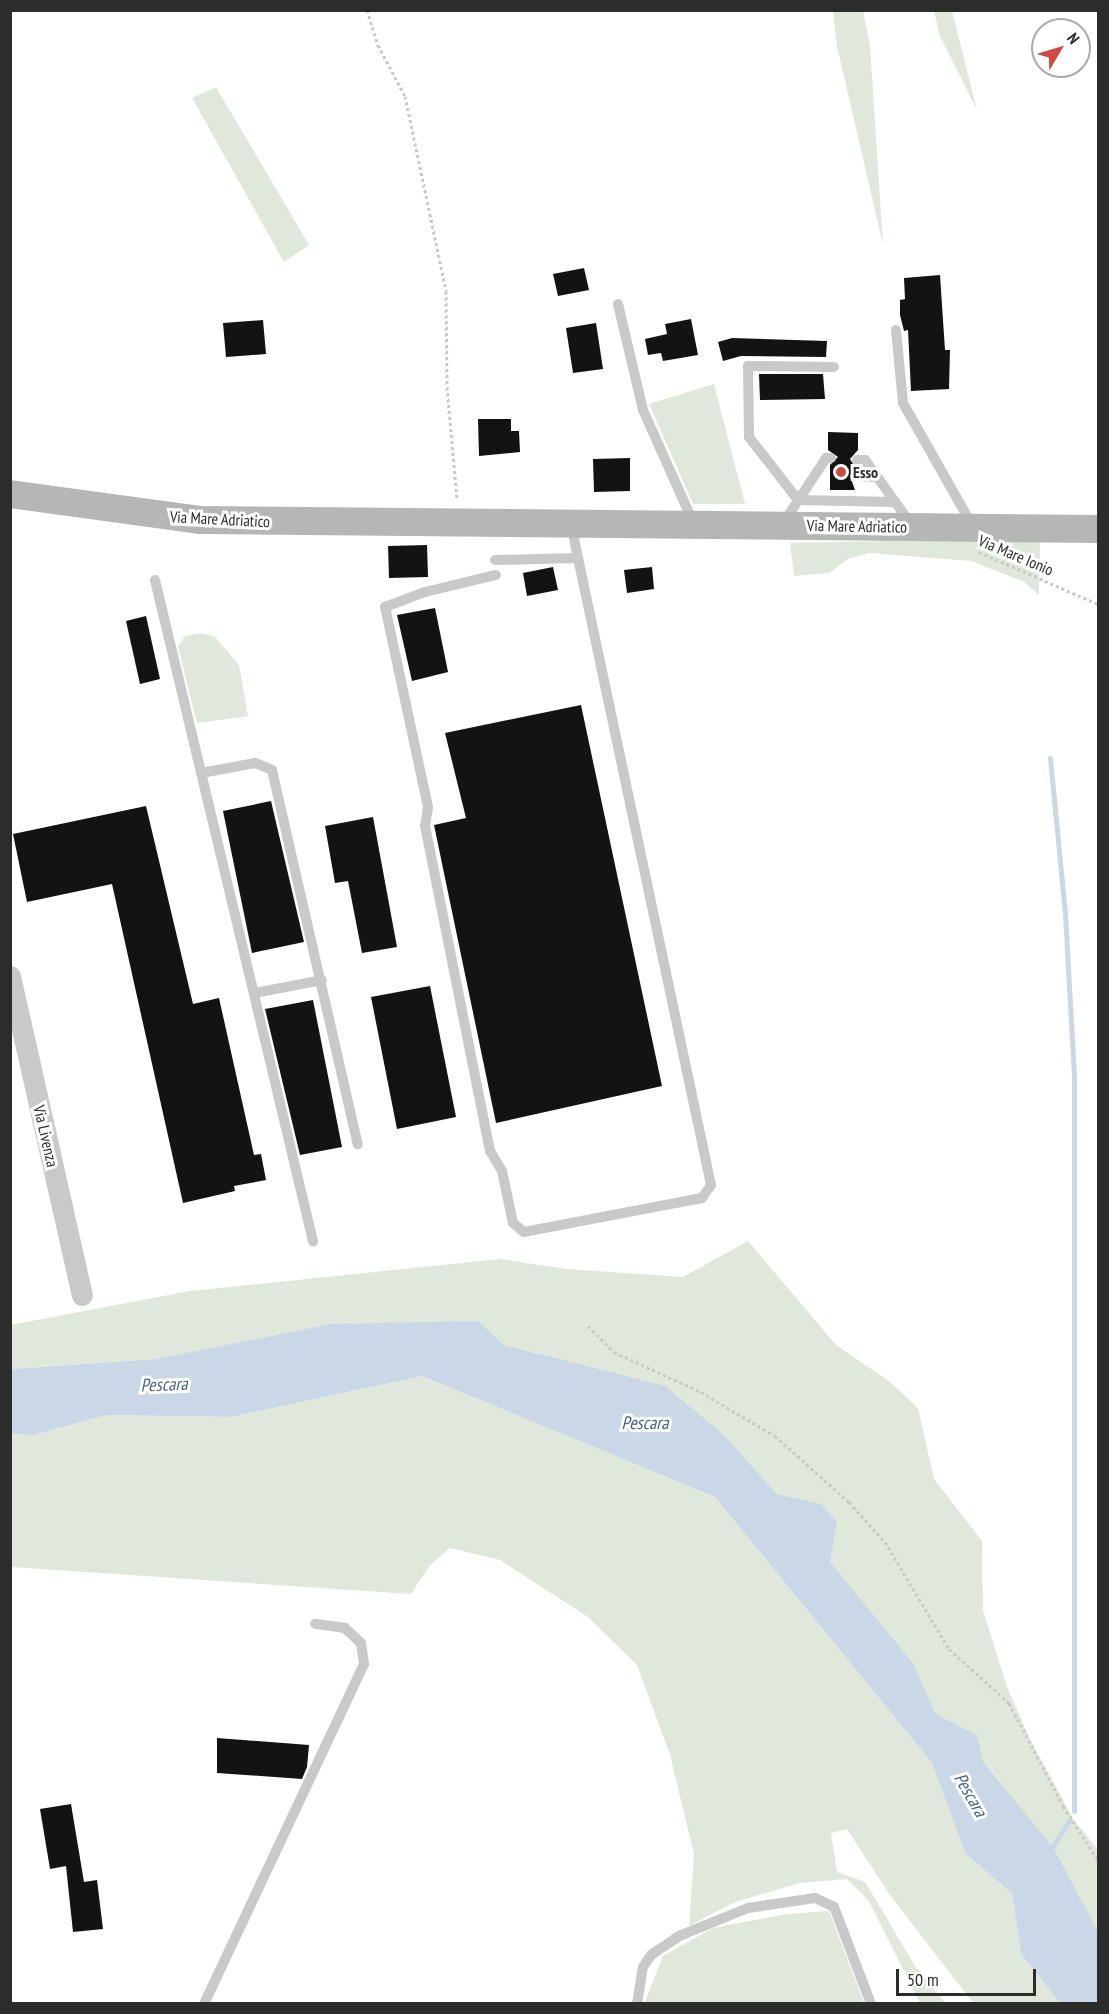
<!DOCTYPE html>
<style>
body{margin:0}
#map{position:relative;width:1109px;height:2014px;overflow:hidden;background:#fff;font-family:"PT Sans Narrow",sans-serif}
div>[style]{position:absolute}
.green>*{inset:0;background:#e0e8db}
.water>*{inset:0;background:#c9d7e6}
.stream>*{height:5px;margin:-2.5px;padding:0 2.5px;transform-origin:2.5px;border-radius:2.5px;background:#c9d7e6}
.building>*{inset:0;background:#131313}
.path>*{height:3px;margin-top:-1.5px;transform-origin:0;background:repeating-linear-gradient(90deg,#c9c9c9 0 3px,transparent 0 6px)}
.lane>*{height:10px;margin:-5px;padding:0 5px;transform-origin:5px;border-radius:5px;background:#c9c9c9}
.street>*{height:21px;margin:-10.5px;padding:0 10.5px;transform-origin:10.5px;border-radius:10.5px;background:#c9c9c9}
.secondary>*{height:28px;margin:-14px;padding:0 14px;transform-origin:14px;border-radius:14px;background:#b6b6b6}
.dots>*{width:16px;height:16px;translate:-50% -50%;box-sizing:border-box;border:3px solid #fff;border-radius:50%}
span{translate:-50% -50%;white-space:nowrap;text-align:center;line-height:1.15;-webkit-text-stroke:6px #fff;paint-order:stroke}
.poi-label{font-size:16px;color:#2c2c2c;font-weight:700}
.left{translate:0 -50%;text-align:left}
.street-label{font-size:16px;color:#2c2c2c}
.water-label{font-size:18px;color:#456383;font-style:italic}
.frame{position:absolute;inset:0;border:12px solid #2c2c2c;pointer-events:none}
.north{position:absolute;left:1031px;top:18px;width:60px;height:60px;box-sizing:border-box;background:#fff;border:2px solid #ababab;border-radius:50%;rotate:52deg;font-size:16px;font-weight:700;line-height:24px;text-align:center;color:#2c2c2c}
.north::after{content:'';display:block;margin:auto;width:21px;height:27px;background:#cf4a42;clip-path:polygon(50% 0,100% 100%,50% 72%,0 100%)}
.scale{position:absolute;left:896px;top:1969px;width:140px;height:27px;box-sizing:border-box;border:3px solid #2c2c2c;border-top:0;padding-left:8px;font-size:18px;line-height:21px;white-space:nowrap;color:#2c2c2c;-webkit-text-stroke:4px #fff;paint-order:stroke}
</style>
<div id="map">
<div class="green">
<i style="clip-path:polygon(833px 11px,863px 11px,870px 46px,883px 245px,837px 46px)"></i>
<i style="clip-path:polygon(934px 11px,952px 11px,977px 110px,940px 36px)"></i>
<i style="clip-path:polygon(216px 87px,309px 245px,284px 262px,192px 98px)"></i>
<i style="clip-path:polygon(714px 384px,745px 504px,693px 504px,649px 404px)"></i>
<i style="clip-path:polygon(1040px 538px,1039px 595px,1024px 582px,971px 561px,869px 553px,848px 559px,829px 573px,794px 576px,790px 543px)"></i>
<i style="clip-path:polygon(201px 633px,215px 637px,239px 665px,248px 716px,197px 723px,178px 647px,185px 636px)"></i>
<i style="clip-path:polygon(748px 1241px,836px 1345px,889px 1381px,918px 1408px,934px 1479px,982px 1541px,983px 1610px,1007px 1687px,1031px 1741px,1074px 1820px,1098px 1850px,1098px 1932px,1000px 1781px,983px 1761px,977px 1735px,936px 1714px,913px 1663px,829px 1562px,821px 1504px,777px 1494px,725px 1436px,541px 1354px,504px 1345px,477px 1321px,156px 1359px,11px 1369px,10px 1325px,190px 1291px,500px 1259px,566px 1269px,683px 1277px)"></i>
<i style="clip-path:polygon(422px 1376px,715px 1497px,932px 1763px,965px 1853px,1012px 1892px,1021px 1954px,1060px 2003px,973px 2003px,890px 1895px,847px 1829px,831px 1833px,837px 1872px,865px 1882px,915px 1966px,945px 2003px,920px 2003px,869px 1901px,847px 1879px,800px 1883px,735px 1902px,689px 1926px,694px 1854px,670px 1755px,637px 1665px,588px 1617px,500px 1560px,450px 1548px,430px 1565px,411px 1594px,11px 1567px,10px 1434px,33px 1435px,107px 1415px,231px 1417px)"></i>
<i style="clip-path:polygon(829px 1911px,864px 2003px,644px 2004px,663px 1956px,713px 1928px,787px 1914px)"></i>
</div>
<div class="water">
<i style="clip-path:polygon(478px 1321px,504px 1345px,665px 1386px,725px 1436px,777px 1494px,821px 1504px,837px 1522px,830px 1562px,913px 1663px,936px 1714px,977px 1735px,983px 1761px,1054px 1849px,1098px 1932px,1098px 2003px,1060px 2003px,1021px 1954px,1012px 1893px,965px 1853px,932px 1763px,715px 1497px,422px 1376px,231px 1417px,107px 1415px,33px 1435px,11px 1434px,11px 1369px,156px 1359px,331px 1324px)"></i>
</div>
<div class="stream">
<i style="left:1050px;top:758px;width:157px;rotate:84.5deg"></i>
<i style="left:1065px;top:914px;width:163px;rotate:86.8deg"></i>
<i style="left:1074px;top:1077px;width:734px;rotate:90deg"></i>
<i style="left:1049px;top:1852px;width:37px;rotate:-57deg"></i>
</div>
<div class="building">
<i style="clip-path:polygon(584px 268px,589px 290px,558px 296px,553px 274px)"></i>
<i style="clip-path:polygon(940px 275px,945px 350px,950px 350px,949px 389px,911px 391px,908px 330px,904px 331px,900px 315px,900px 300px,905px 299px,904px 278px)"></i>
<i style="clip-path:polygon(691px 319px,698px 355px,663px 361px,661px 353px,648px 355px,645px 339px,667px 334px,665px 324px)"></i>
<i style="clip-path:polygon(263px 320px,266px 354px,226px 357px,223px 323px)"></i>
<i style="clip-path:polygon(596px 323px,603px 369px,573px 373px,566px 328px)"></i>
<i style="clip-path:polygon(732px 338px,827px 341px,826px 357px,741px 356px,723px 361px,718px 342px)"></i>
<i style="clip-path:polygon(759px 374px,823px 374px,825px 399px,760px 400px)"></i>
<i style="clip-path:polygon(478px 419px,511px 419px,511px 431px,519px 431px,520px 452px,479px 456px)"></i>
<i style="clip-path:polygon(828px 432px,858px 433px,858px 450px,850px 459px,855px 467px,850px 476px,855px 490px,830px 490px,830px 465px,838px 457px,828px 450px)"></i>
<i style="clip-path:polygon(630px 458px,630px 491px,594px 492px,593px 459px)"></i>
<i style="clip-path:polygon(427px 545px,428px 577px,389px 578px,388px 546px)"></i>
<i style="clip-path:polygon(553px 567px,558px 590px,527px 596px,523px 573px)"></i>
<i style="clip-path:polygon(652px 567px,654px 589px,627px 593px,624px 570px)"></i>
<i style="clip-path:polygon(435px 608px,448px 672px,412px 681px,397px 615px)"></i>
<i style="clip-path:polygon(146px 616px,160px 679px,140px 684px,126px 621px)"></i>
<i style="clip-path:polygon(581px 705px,662px 1086px,496px 1123px,434px 825px,466px 818px,445px 733px)"></i>
<i style="clip-path:polygon(271px 801px,304px 942px,252px 953px,223px 811px)"></i>
<i style="clip-path:polygon(146px 806px,193px 1004px,219px 998px,254px 1155px,261px 1154px,266px 1180px,234px 1186px,235px 1191px,183px 1203px,112px 884px,27px 902px,13px 834px)"></i>
<i style="clip-path:polygon(373px 817px,397px 947px,362px 953px,348px 881px,335px 883px,325px 826px)"></i>
<i style="clip-path:polygon(430px 986px,456px 1117px,397px 1129px,371px 997px)"></i>
<i style="clip-path:polygon(313px 1000px,342px 1147px,300px 1155px,265px 1009px)"></i>
<i style="clip-path:polygon(217px 1738px,309px 1745px,307px 1767px,302px 1779px,217px 1773px)"></i>
<i style="clip-path:polygon(71px 1804px,84px 1882px,97px 1880px,103px 1929px,73px 1932px,66px 1866px,50px 1869px,40px 1809px)"></i>
</div>
<div class="path">
<i style="left:367px;top:10px;width:37px;rotate:73deg"></i>
<i style="left:378px;top:45px;width:58px;rotate:62.1deg"></i>
<i style="left:405px;top:96px;width:199px;rotate:78.1deg"></i>
<i style="left:446px;top:291px;width:96px;rotate:89.4deg"></i>
<i style="left:447px;top:387px;width:112px;rotate:84.9deg"></i>
<i style="left:979px;top:552px;width:130px;rotate:23.6deg"></i>
<i style="left:588px;top:1326px;width:37px;rotate:45deg"></i>
<i style="left:614px;top:1352px;width:96px;rotate:24.7deg"></i>
<i style="left:701px;top:1392px;width:86px;rotate:30.7deg"></i>
<i style="left:775px;top:1436px;width:99px;rotate:41.7deg"></i>
<i style="left:849px;top:1502px;width:54px;rotate:48deg"></i>
<i style="left:885px;top:1542px;width:125px;rotate:59.1deg"></i>
<i style="left:949px;top:1649px;width:81px;rotate:42deg"></i>
<i style="left:1009px;top:1703px;width:116px;rotate:62.3deg"></i>
<i style="left:1063px;top:1806px;width:64px;rotate:57.1deg"></i>
</div>
<div class="lane">
<i style="left:618px;top:304px;width:109px;rotate:76.7deg"></i>
<i style="left:643px;top:410px;width:125px;rotate:65.9deg"></i>
<i style="left:896px;top:330px;width:73px;rotate:84.5deg"></i>
<i style="left:903px;top:403px;width:140px;rotate:60.5deg"></i>
<i style="left:834px;top:367px;width:86px;rotate:-179.3deg"></i>
<i style="left:748px;top:366px;width:71px;rotate:89.2deg"></i>
<i style="left:749px;top:437px;width:80px;rotate:52.1deg"></i>
<i style="left:798px;top:500px;width:97px;rotate:1.2deg"></i>
<i style="left:857px;top:460px;width:8px"></i>
<i style="left:865px;top:460px;width:79px;rotate:54.3deg"></i>
<i style="left:857px;top:476px;width:20px;rotate:3deg"></i>
<i style="left:784px;top:522px;width:77px;rotate:-56.7deg"></i>
<i style="left:826px;top:458px;width:5px"></i>
<i style="left:574px;top:538px;width:20px;rotate:79deg"></i>
<i style="left:495px;top:560px;width:83px;rotate:-1.4deg"></i>
<i style="left:578px;top:558px;width:641px;rotate:78.02deg"></i>
<i style="left:711px;top:1185px;width:16px;rotate:125deg"></i>
<i style="left:702px;top:1198px;width:181px;rotate:169.2deg"></i>
<i style="left:524px;top:1232px;width:14px;rotate:-141deg"></i>
<i style="left:513px;top:1223px;width:53px;rotate:-101.9deg"></i>
<i style="left:502px;top:1171px;width:23px;rotate:-121deg"></i>
<i style="left:490px;top:1151px;width:331px;rotate:-101.3deg"></i>
<i style="left:425px;top:826px;width:19px;rotate:-81deg"></i>
<i style="left:428px;top:807px;width:205px;rotate:-102.1deg"></i>
<i style="left:385px;top:607px;width:43px;rotate:-20.6deg"></i>
<i style="left:425px;top:592px;width:73px;rotate:-13.5deg"></i>
<i style="left:155px;top:580px;width:680px;rotate:76.56deg"></i>
<i style="left:201px;top:773px;width:55px;rotate:-10.5deg"></i>
<i style="left:255px;top:763px;width:18px;rotate:22deg"></i>
<i style="left:272px;top:770px;width:384px;rotate:77.1deg"></i>
<i style="left:254px;top:993px;width:69px;rotate:-10.8deg"></i>
<i style="left:204px;top:2004px;width:376px;rotate:-64.8deg"></i>
<i style="left:364px;top:1664px;width:21px;rotate:-98deg"></i>
<i style="left:361px;top:1643px;width:22px;rotate:-137deg"></i>
<i style="left:345px;top:1628px;width:30px;rotate:-172deg"></i>
<i style="left:637px;top:2004px;width:37px;rotate:-81deg"></i>
<i style="left:643px;top:1967px;width:14px;rotate:-56deg"></i>
<i style="left:651px;top:1955px;width:34px;rotate:-34deg"></i>
<i style="left:679px;top:1936px;width:74px;rotate:-22.1deg"></i>
<i style="left:748px;top:1908px;width:68px;rotate:-8.5deg"></i>
<i style="left:815px;top:1898px;width:21px;rotate:25deg"></i>
<i style="left:834px;top:1907px;width:104px;rotate:69.1deg"></i>
</div>
<div class="street">
<i style="left:10px;top:976px;width:327px;rotate:77.3deg"></i>
</div>
<div class="secondary">
<i style="left:10px;top:494px;width:191px;rotate:7.8deg"></i>
<i style="left:199px;top:520px;width:899px;rotate:0.57deg"></i>
</div>
<div class="dots">
<i style="left:841px;top:472px;background:#cf4a42"></i>
</div>
<div class="poi-label">
<span class="left" style="left:853px;top:472px">Esso</span>
</div>
<div class="street-label">
<span style="left:220px;top:519px;rotate:3deg">Via Mare Adriatico</span>
<span style="left:857px;top:526px;rotate:1deg">Via Mare Adriatico</span>
<span style="left:1016px;top:555px;rotate:23deg">Via Mare Ionio</span>
<span style="left:46px;top:1136px;rotate:77deg">Via Livenza</span>
</div>
<div class="water-label">
<span style="left:164px;top:1385px;rotate:-2deg">Pescara</span>
<span style="left:645px;top:1423px">Pescara</span>
<span style="left:970px;top:1795px;rotate:60deg">Pescara</span>
</div>
<div class="frame"></div>
<div class="north">N</div>
<div class="scale">50 m</div>
</div>
